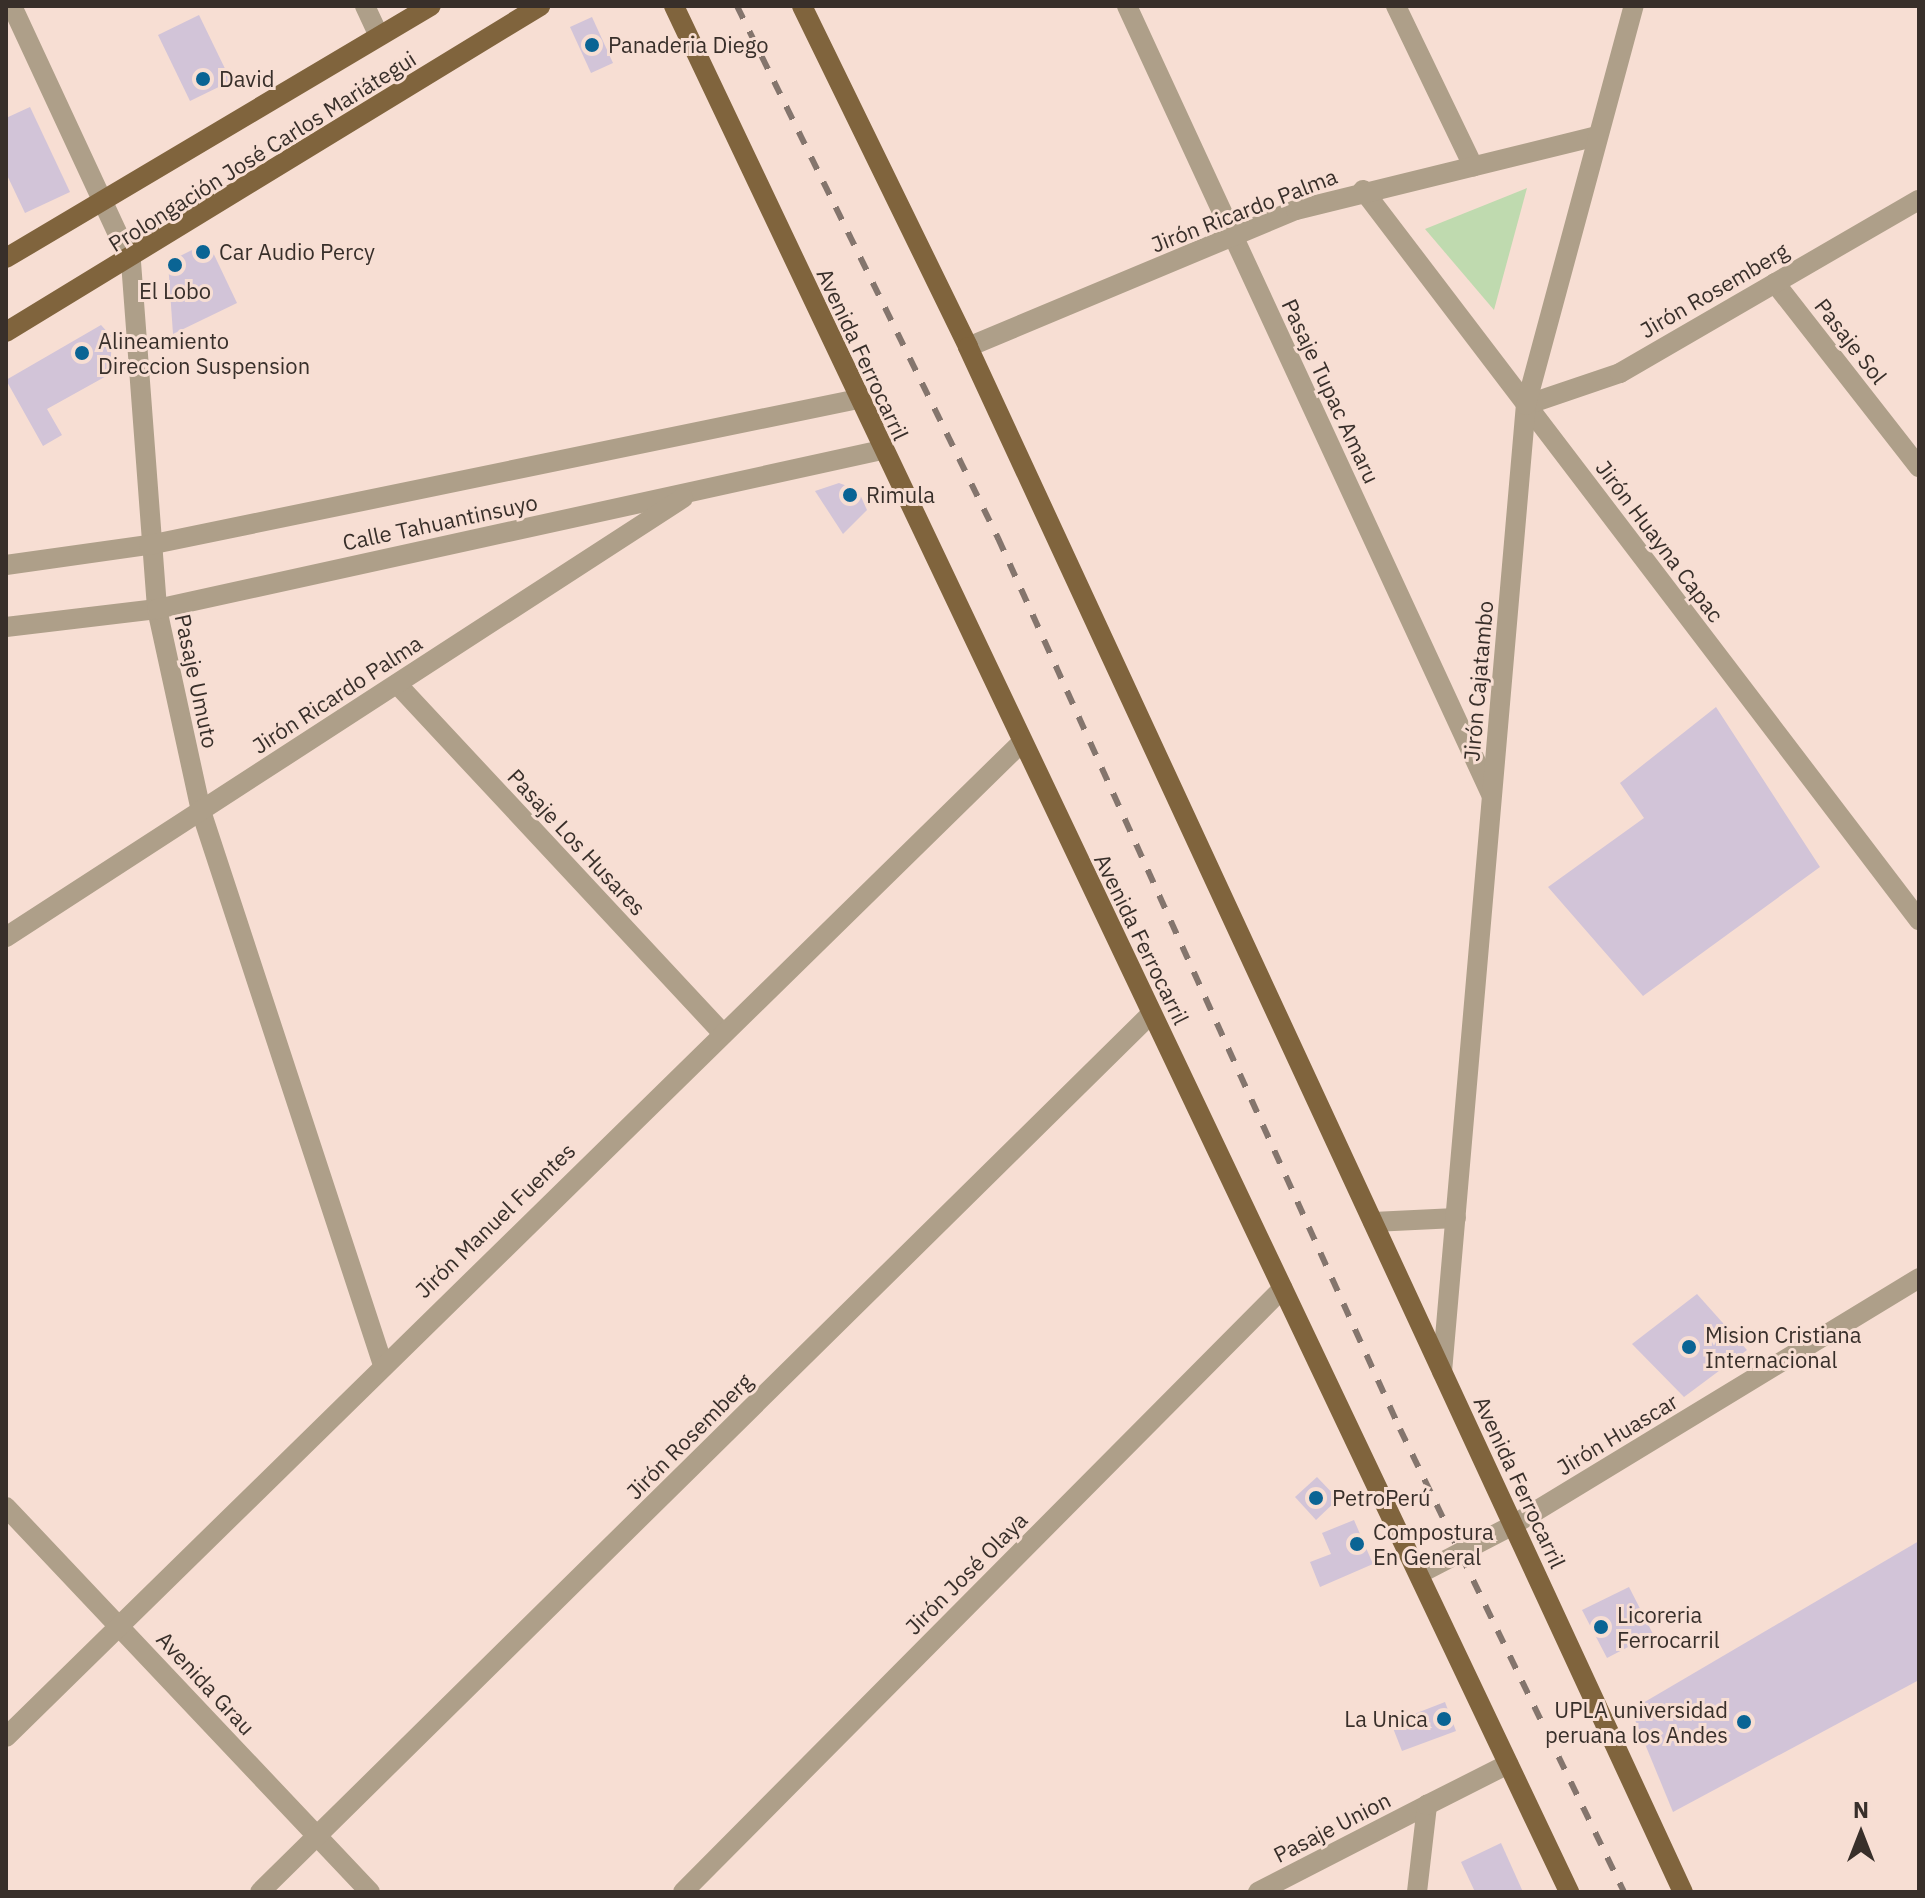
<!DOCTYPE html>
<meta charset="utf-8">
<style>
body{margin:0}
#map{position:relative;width:1925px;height:1898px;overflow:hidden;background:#f7ded3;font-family:"IBM Plex Sans",sans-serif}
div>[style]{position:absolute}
.green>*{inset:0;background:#bfdaaf}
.building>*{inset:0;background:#d2c4d8}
.minor>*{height:20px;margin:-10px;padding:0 10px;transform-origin:10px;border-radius:10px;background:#ae9f89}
.major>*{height:20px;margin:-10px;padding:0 10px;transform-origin:10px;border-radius:10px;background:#80643d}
.rail>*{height:6px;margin-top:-3px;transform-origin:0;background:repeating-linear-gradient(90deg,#84756d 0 14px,transparent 0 28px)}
.dots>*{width:22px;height:22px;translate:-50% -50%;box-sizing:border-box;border:4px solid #f7ded3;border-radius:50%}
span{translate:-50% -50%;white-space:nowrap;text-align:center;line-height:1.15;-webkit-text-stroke:6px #f7ded3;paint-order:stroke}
.poi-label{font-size:22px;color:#382f2a}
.left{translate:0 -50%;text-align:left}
.right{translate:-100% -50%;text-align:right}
.street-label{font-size:22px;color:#382f2a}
.frame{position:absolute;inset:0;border:8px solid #382f2a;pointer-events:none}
.north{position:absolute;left:1821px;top:1794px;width:80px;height:80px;-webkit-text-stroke:6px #f7ded3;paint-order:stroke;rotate:0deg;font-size:22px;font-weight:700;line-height:32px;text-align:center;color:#382f2a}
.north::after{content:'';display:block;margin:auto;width:28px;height:36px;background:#382f2a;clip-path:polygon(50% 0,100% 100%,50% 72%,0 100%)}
</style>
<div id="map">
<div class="green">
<i style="clip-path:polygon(1527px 188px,1494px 310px,1425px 229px)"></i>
</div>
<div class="building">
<i style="clip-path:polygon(199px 15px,231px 81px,190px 101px,158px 35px)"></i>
<i style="clip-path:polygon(592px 17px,613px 63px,591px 73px,570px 27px)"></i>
<i style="clip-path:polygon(30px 107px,70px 192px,25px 213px,6px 173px,6px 118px)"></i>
<i style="clip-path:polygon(208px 242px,237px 303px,173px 334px,168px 262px)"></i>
<i style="clip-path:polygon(101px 325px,112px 337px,110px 374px,47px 409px,62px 435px,43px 446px,6px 380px)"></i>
<i style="clip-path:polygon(839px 483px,858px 490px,867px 510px,843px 534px,815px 491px)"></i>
<i style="clip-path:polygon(1716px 707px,1820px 867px,1643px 996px,1548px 887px,1644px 818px,1620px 783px)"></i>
<i style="clip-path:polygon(1697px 1294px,1747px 1350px,1684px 1397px,1632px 1344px)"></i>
<i style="clip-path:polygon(1317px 1477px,1338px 1499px,1316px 1520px,1295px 1497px)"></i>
<i style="clip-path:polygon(1354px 1520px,1373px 1564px,1320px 1587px,1310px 1562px,1331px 1554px,1322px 1533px)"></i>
<i style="clip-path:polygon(1919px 1541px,1919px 1680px,1673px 1812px,1631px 1710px)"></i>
<i style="clip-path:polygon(1629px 1587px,1653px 1634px,1607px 1658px,1582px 1610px)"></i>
<i style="clip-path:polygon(1445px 1702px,1456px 1731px,1402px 1751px,1391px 1723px)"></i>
<i style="clip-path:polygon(1501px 1843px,1523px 1892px,1475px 1892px,1461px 1862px)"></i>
</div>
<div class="minor">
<i style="left:12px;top:6px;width:282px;rotate:65.1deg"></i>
<i style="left:131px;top:262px;width:348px;rotate:85.7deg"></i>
<i style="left:157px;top:609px;width:207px;rotate:77.7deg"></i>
<i style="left:201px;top:811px;width:580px;rotate:71.81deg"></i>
<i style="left:365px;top:6px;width:33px;rotate:65deg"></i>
<i style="left:1127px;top:6px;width:868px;rotate:65.21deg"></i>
<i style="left:1396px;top:6px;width:178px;rotate:64.3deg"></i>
<i style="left:1363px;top:190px;width:918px;rotate:52.71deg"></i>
<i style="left:1775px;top:283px;width:234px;rotate:52deg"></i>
<i style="left:968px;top:347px;width:355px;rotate:-22.7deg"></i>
<i style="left:1296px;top:210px;width:307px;rotate:-13.8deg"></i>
<i style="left:1526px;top:405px;width:99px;rotate:-18.8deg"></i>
<i style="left:1620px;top:373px;width:345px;rotate:-30.1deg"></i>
<i style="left:6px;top:565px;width:144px;rotate:-8deg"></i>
<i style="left:149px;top:545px;width:724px;rotate:-11.64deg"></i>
<i style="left:6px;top:627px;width:152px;rotate:-6.8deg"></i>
<i style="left:157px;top:609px;width:742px;rotate:-12.37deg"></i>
<i style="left:397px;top:684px;width:477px;rotate:47deg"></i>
<i style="left:6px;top:937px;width:807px;rotate:-32.96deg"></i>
<i style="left:1373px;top:1222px;width:83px;rotate:-2.8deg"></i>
<i style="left:1442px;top:1372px;width:971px;rotate:-85.04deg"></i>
<i style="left:1526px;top:405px;width:413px;rotate:-74.9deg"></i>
<i style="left:6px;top:1507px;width:530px;rotate:46.61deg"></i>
<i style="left:1419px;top:1574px;width:106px;rotate:-27.5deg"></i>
<i style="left:1513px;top:1525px;width:475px;rotate:-31.3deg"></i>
<i style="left:6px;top:1737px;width:1422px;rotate:-44.4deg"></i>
<i style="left:260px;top:1892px;width:1251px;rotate:-44.58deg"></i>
<i style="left:683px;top:1892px;width:851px;rotate:-45.19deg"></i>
<i style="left:1258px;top:1892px;width:190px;rotate:-27.2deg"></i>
<i style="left:1417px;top:1892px;width:88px;rotate:-83.4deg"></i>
<i style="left:1427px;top:1805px;width:91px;rotate:-26.8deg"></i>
</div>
<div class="major">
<i style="left:674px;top:6px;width:2088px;rotate:64.61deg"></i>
<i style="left:802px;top:6px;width:379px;rotate:64deg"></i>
<i style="left:968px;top:347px;width:1702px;rotate:65.17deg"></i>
<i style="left:6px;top:258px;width:494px;rotate:-30.7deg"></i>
<i style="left:6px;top:332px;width:626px;rotate:-31.4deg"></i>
</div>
<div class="rail">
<i style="left:737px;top:6px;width:593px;rotate:63.87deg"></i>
<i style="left:998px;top:538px;width:977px;rotate:65.72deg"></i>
<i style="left:1400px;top:1429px;width:514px;rotate:64.18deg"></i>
</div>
<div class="dots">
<i style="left:592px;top:45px;background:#0a6494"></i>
<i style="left:203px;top:79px;background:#0a6494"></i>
<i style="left:203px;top:252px;background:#0a6494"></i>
<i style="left:175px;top:265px;background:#0a6494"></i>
<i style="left:82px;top:353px;background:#0a6494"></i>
<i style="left:850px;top:495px;background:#0a6494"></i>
<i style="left:1689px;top:1347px;background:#0a6494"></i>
<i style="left:1316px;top:1498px;background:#0a6494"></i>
<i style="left:1357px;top:1544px;background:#0a6494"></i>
<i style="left:1601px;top:1627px;background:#0a6494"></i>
<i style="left:1444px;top:1719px;background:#0a6494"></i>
<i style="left:1744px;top:1722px;background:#0a6494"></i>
</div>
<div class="poi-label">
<span class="left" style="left:608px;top:45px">Panaderia Diego</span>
<span class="left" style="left:219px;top:79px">David</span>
<span class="left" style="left:219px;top:252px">Car Audio Percy</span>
<span style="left:175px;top:291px">El Lobo</span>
<span class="left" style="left:98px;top:353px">Alineamiento<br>Direccion Suspension</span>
<span class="left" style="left:866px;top:495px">Rimula</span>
<span class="left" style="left:1705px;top:1347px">Mision Cristiana<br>Internacional</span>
<span class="left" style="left:1332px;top:1498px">PetroPerú</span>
<span class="left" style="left:1373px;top:1544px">Compostura<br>En General</span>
<span class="left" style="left:1617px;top:1627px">Licoreria<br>Ferrocarril</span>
<span class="right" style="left:1728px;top:1722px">UPLA universidad<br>peruana los Andes</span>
<span class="right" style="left:1428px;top:1719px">La Unica</span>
</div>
<div class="street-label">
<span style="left:262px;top:151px;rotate:-32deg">Prolongación José Carlos Mariátegui</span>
<span style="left:1244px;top:210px;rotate:-21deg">Jirón Ricardo Palma</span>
<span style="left:1714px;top:290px;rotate:-30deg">Jirón Rosemberg</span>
<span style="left:1851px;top:341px;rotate:52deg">Pasaje Sol</span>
<span style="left:863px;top:354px;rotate:65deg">Avenida Ferrocarril</span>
<span style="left:1331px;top:391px;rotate:65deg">Pasaje Tupac Amaru</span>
<span style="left:440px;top:522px;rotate:-12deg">Calle Tahuantinsuyo</span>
<span style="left:1660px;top:541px;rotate:53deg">Jirón Huayna Capac</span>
<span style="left:197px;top:681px;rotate:78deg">Pasaje Umuto</span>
<span style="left:1478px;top:681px;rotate:-85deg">Jirón Cajatambo</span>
<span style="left:337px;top:694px;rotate:-33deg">Jirón Ricardo Palma</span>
<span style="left:577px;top:842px;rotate:47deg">Pasaje Los Husares</span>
<span style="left:1142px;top:939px;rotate:64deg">Avenida Ferrocarril</span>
<span style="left:495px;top:1220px;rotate:-44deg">Jirón Manuel Fuentes</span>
<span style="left:1617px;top:1434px;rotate:-31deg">Jirón Huascar</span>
<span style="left:689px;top:1436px;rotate:-45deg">Jirón Rosemberg</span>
<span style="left:1520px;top:1482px;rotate:65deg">Avenida Ferrocarril</span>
<span style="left:966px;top:1573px;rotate:-45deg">Jirón José Olaya</span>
<span style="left:206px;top:1683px;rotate:47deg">Avenida Grau</span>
<span style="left:1332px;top:1827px;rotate:-27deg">Pasaje Union</span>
</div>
<div class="frame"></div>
<div class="north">N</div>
</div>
